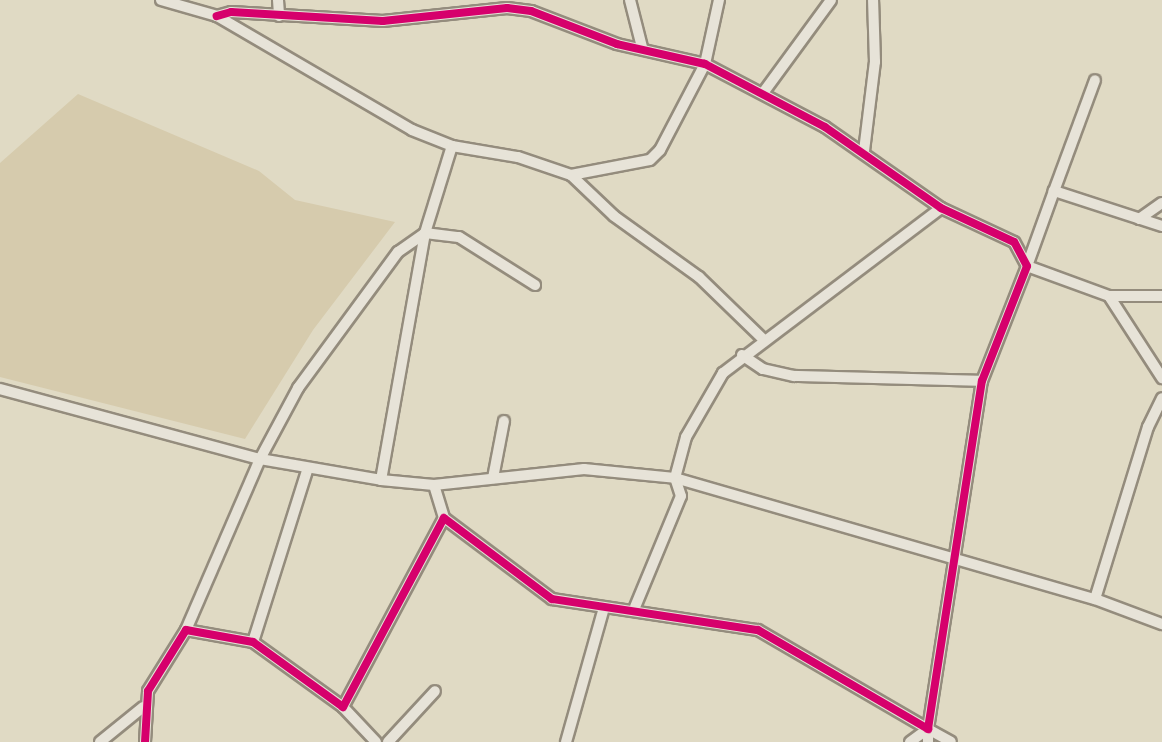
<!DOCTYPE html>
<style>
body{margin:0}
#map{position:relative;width:1162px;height:742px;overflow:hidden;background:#e0dac4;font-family:"Libre Caslon Text",serif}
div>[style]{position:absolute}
.green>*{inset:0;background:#d6cbad}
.roads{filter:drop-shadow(2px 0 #948c7d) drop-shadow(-2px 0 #948c7d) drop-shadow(0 2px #948c7d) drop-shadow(0 -2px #948c7d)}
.street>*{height:10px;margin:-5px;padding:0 5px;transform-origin:5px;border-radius:5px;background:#e7e3d8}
.cycleway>*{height:8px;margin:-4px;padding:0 4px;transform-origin:4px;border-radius:4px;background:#d6006c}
span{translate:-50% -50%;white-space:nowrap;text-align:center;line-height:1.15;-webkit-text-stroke:4.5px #f3ebd1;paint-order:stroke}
</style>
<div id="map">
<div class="green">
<i style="clip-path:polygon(78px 94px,259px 171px,295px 200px,395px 222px,313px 330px,245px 439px,0 377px,0 163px)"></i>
</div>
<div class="roads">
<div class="street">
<i style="left:161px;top:0;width:58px;rotate:15.9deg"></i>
<i style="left:217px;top:16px;width:226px;rotate:30.3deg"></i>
<i style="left:412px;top:130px;width:43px;rotate:21.8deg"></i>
<i style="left:452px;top:146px;width:67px;rotate:9.5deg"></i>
<i style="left:518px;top:157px;width:56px;rotate:18.8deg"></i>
<i style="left:571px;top:175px;width:80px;rotate:-10.8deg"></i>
<i style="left:650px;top:160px;width:14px;rotate:-45deg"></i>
<i style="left:660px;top:150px;width:97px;rotate:-62.4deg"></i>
<i style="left:705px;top:64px;width:66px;rotate:-77.7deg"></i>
<i style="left:278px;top:0;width:16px;rotate:86deg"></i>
<i style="left:630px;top:0;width:49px;rotate:75.7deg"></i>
<i style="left:763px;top:93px;width:115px;rotate:-53.8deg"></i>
<i style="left:864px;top:151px;width:90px;rotate:-83deg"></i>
<i style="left:875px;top:62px;width:62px;rotate:-91.8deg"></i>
<i style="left:571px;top:175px;width:59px;rotate:43.6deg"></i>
<i style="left:614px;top:216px;width:105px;rotate:35.7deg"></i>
<i style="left:699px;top:277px;width:88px;rotate:44.1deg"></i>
<i style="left:1054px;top:191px;width:118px;rotate:-69.7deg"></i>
<i style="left:1139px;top:219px;width:28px;rotate:-35deg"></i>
<i style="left:1162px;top:226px;width:114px;rotate:-162deg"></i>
<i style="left:1054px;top:191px;width:80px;rotate:109.8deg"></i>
<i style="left:1027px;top:266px;width:87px;rotate:20.1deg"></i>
<i style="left:1109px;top:296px;width:98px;rotate:57.1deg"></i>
<i style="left:1109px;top:296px;width:53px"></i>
<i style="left:742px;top:355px;width:25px;rotate:34deg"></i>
<i style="left:763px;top:369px;width:32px;rotate:13deg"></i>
<i style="left:794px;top:376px;width:188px;rotate:1.5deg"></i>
<i style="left:0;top:389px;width:269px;rotate:15.1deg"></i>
<i style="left:260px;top:459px;width:123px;rotate:9.8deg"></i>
<i style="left:381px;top:480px;width:53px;rotate:5.4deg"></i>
<i style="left:434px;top:485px;width:151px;rotate:-6.1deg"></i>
<i style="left:584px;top:469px;width:91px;rotate:5.6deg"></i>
<i style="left:675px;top:478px;width:437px;rotate:16.1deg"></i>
<i style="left:1095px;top:599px;width:72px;rotate:20.5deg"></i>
<i style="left:493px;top:478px;width:58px;rotate:-79.1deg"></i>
<i style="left:381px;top:480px;width:251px;rotate:-79.9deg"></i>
<i style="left:425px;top:233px;width:91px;rotate:-72.8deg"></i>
<i style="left:434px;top:485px;width:34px;rotate:73deg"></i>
<i style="left:1095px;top:599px;width:180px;rotate:-72.9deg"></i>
<i style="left:1148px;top:427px;width:32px;rotate:-64deg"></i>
<i style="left:635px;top:607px;width:120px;rotate:-67.5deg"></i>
<i style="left:681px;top:496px;width:19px;rotate:-108deg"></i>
<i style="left:675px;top:478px;width:42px;rotate:-75deg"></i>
<i style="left:686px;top:437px;width:74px;rotate:-60deg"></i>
<i style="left:723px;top:373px;width:273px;rotate:-37.1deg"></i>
<i style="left:186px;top:630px;width:186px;rotate:-66.6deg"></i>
<i style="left:260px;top:459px;width:81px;rotate:-61.8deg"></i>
<i style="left:298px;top:388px;width:169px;rotate:-53.7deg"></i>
<i style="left:398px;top:252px;width:33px;rotate:-35deg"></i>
<i style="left:425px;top:233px;width:34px;rotate:7deg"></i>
<i style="left:459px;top:237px;width:90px;rotate:32.3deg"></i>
<i style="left:253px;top:642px;width:182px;rotate:-72.5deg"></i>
<i style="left:343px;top:707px;width:48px;rotate:46.7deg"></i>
<i style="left:100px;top:742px;width:55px;rotate:-39.1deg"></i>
<i style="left:145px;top:742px;width:51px;rotate:-86.6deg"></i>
<i style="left:148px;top:691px;width:72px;rotate:-58.1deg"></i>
<i style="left:186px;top:630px;width:68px;rotate:10.2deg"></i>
<i style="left:253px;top:642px;width:111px;rotate:35.8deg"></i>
<i style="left:343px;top:707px;width:214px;rotate:-61.9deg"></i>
<i style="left:444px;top:518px;width:135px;rotate:36.9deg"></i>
<i style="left:552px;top:599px;width:208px;rotate:8.6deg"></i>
<i style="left:758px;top:630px;width:197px;rotate:30.2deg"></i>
<i style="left:928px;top:729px;width:352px;rotate:-81.2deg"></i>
<i style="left:982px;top:381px;width:123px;rotate:-68.6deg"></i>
<i style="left:1027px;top:266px;width:27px;rotate:-118deg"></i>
<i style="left:1014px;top:242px;width:81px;rotate:-155deg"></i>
<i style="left:941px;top:208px;width:141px;rotate:-145.1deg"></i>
<i style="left:825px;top:127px;width:136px;rotate:-152.3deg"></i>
<i style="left:705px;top:64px;width:90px;rotate:-167.2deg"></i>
<i style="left:617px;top:44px;width:92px;rotate:-159deg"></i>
<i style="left:531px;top:11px;width:24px;rotate:-173deg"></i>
<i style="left:507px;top:8px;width:125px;rotate:174deg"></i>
<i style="left:383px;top:21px;width:152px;rotate:-176.6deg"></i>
<i style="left:231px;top:12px;width:15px;rotate:164deg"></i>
<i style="left:388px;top:742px;width:69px;rotate:-47.3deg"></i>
<i style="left:566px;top:742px;width:139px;rotate:-74.2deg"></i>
<i style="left:910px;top:742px;width:22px;rotate:-36deg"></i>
<i style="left:928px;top:742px;width:13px;rotate:-90deg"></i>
<i style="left:928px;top:729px;width:26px;rotate:29deg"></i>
</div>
</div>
<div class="cycleway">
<i style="left:145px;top:742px;width:51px;rotate:-86.6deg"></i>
<i style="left:148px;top:691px;width:72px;rotate:-58.1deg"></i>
<i style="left:186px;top:630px;width:68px;rotate:10.2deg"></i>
<i style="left:253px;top:642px;width:111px;rotate:35.8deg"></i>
<i style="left:343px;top:707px;width:214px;rotate:-61.9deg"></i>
<i style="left:444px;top:518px;width:135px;rotate:36.9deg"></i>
<i style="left:552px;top:599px;width:208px;rotate:8.6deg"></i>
<i style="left:758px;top:630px;width:197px;rotate:30.2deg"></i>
<i style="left:928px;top:729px;width:352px;rotate:-81.2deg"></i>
<i style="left:982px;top:381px;width:123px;rotate:-68.6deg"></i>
<i style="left:1027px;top:266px;width:27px;rotate:-118deg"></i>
<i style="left:1014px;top:242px;width:81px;rotate:-155deg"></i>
<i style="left:941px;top:208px;width:141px;rotate:-145.1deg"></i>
<i style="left:825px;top:127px;width:136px;rotate:-152.3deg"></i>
<i style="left:705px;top:64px;width:90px;rotate:-167.2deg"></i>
<i style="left:617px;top:44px;width:92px;rotate:-159deg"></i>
<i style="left:531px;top:11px;width:24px;rotate:-173deg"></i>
<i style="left:507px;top:8px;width:125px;rotate:174deg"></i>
<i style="left:383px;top:21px;width:152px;rotate:-176.6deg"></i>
<i style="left:231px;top:12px;width:15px;rotate:164deg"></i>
</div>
</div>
